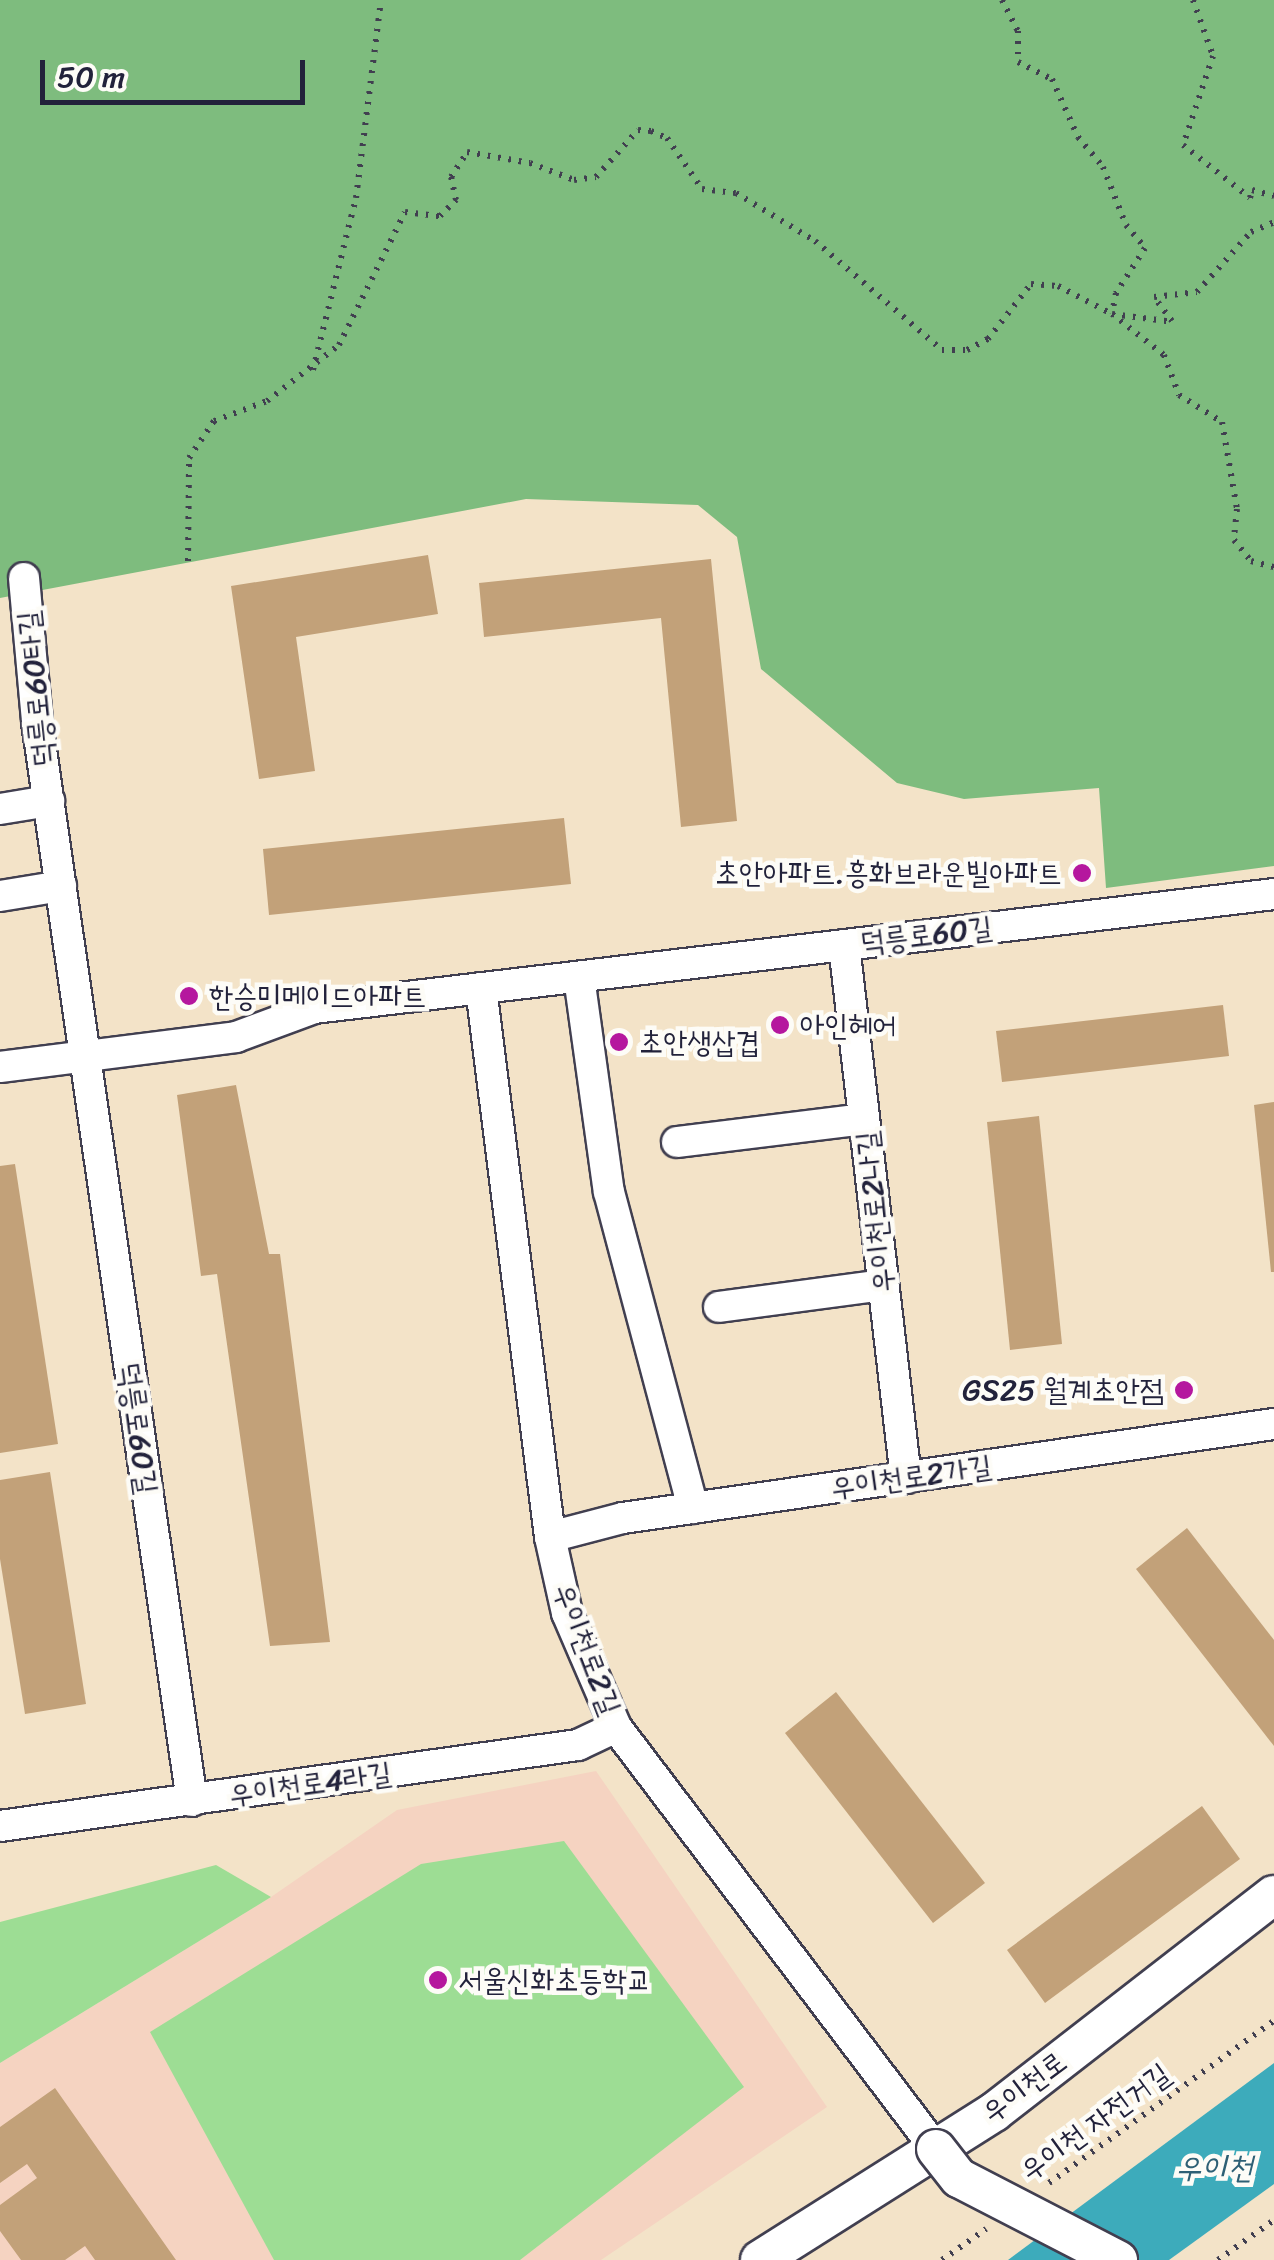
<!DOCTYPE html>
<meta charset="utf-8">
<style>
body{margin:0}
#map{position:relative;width:1274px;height:2260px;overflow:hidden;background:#f3e3c8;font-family:Sriracha,"Poor Story",sans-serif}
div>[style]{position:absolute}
.built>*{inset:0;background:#f5d3c1}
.green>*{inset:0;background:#9ddd94}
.forest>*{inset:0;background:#7ebc7e}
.water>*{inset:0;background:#3dabbb}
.building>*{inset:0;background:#c2a179}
.path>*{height:6px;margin-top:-3px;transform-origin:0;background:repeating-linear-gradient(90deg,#413f50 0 2.5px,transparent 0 10.5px)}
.roads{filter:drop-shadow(2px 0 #413f50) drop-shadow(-2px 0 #413f50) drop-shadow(0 2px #413f50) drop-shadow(0 -2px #413f50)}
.minor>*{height:30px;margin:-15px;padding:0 15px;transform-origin:15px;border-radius:15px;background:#fff}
.tertiary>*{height:38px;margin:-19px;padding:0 19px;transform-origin:19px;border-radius:19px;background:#fff}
.bridges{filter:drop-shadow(2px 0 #413f50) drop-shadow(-2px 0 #413f50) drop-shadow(0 2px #413f50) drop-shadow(0 -2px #413f50)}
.tertiary-bridge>*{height:38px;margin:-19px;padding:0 19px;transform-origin:19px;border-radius:19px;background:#fff}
.dots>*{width:28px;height:28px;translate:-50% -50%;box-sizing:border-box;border:5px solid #fdfcf7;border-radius:50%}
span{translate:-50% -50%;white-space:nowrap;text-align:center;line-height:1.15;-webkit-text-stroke:9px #fdfcf7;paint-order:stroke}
.street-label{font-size:30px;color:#22223b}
.poi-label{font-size:30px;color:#22223b}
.right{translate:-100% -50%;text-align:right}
.left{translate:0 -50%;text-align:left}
.water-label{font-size:32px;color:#2e6075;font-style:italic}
.scale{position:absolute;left:40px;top:60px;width:265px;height:45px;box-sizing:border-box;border:5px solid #22223b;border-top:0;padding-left:12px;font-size:30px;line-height:35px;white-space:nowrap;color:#22223b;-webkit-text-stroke:8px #fdfcf7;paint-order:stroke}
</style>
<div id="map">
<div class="built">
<i style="clip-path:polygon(596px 1771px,827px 2107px,601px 2260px,0 2260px,0 2063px,271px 1897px,397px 1810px)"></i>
</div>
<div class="green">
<i style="clip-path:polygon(564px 1841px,744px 2087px,520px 2260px,274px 2260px,150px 2032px,421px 1864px)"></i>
<i style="clip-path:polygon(216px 1865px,271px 1897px,0 2063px,0 1922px)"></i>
</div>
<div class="forest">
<i style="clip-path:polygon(0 0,1274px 0,1274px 866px,1106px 888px,1099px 788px,964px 799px,897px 783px,761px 669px,737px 537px,698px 505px,526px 499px,0 598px)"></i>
</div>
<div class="water">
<i style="clip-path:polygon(1274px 2063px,1274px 2184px,1169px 2260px,1008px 2260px)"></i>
</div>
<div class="building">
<i style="clip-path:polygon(428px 555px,438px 614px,296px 637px,315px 771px,259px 779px,231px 586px)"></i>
<i style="clip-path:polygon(711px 559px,737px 821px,681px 827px,661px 618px,484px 637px,479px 583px)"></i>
<i style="clip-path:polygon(564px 818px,571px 884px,269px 915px,263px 849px)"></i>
<i style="clip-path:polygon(1223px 1005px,1229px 1056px,1002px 1082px,996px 1031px)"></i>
<i style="clip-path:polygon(236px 1085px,269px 1254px,280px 1254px,330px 1642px,270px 1646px,217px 1274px,201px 1276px,177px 1095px)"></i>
<i style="clip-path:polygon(1274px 1102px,1274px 1272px,1271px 1272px,1254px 1105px)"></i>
<i style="clip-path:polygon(1039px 1116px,1062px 1344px,1010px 1350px,987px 1122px)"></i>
<i style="clip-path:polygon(15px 1164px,58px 1444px,0 1453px,0 1166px)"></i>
<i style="clip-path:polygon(50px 1472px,86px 1704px,25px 1714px,0 1559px,0 1480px)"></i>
<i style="clip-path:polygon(1187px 1528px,1274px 1640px,1274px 1746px,1136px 1569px)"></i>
<i style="clip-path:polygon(836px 1692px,985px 1883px,933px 1923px,785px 1733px)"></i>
<i style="clip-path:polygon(1202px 1806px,1240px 1859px,1045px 2003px,1007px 1950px)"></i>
<i style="clip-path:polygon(55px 2088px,176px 2260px,95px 2260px,85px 2246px,65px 2260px,21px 2260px,0 2231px,0 2205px,37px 2178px,27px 2164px,0 2183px,0 2127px)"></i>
</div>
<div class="path">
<i style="left:1002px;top:0;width:35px;rotate:63deg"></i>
<i style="left:1018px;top:31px;width:31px;rotate:90deg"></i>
<i style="left:1018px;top:62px;width:38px;rotate:27deg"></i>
<i style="left:1052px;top:79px;width:64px;rotate:65.9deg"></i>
<i style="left:1078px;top:137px;width:39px;rotate:50deg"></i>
<i style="left:1103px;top:167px;width:62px;rotate:68.4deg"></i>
<i style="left:1126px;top:225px;width:30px;rotate:50deg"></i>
<i style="left:1145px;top:248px;width:54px;rotate:122.8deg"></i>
<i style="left:1116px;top:293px;width:21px;rotate:101deg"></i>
<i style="left:1112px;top:314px;width:66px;rotate:38.3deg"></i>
<i style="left:1164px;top:355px;width:43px;rotate:69.4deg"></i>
<i style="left:1179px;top:395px;width:51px;rotate:32.1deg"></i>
<i style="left:1222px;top:422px;width:88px;rotate:80.2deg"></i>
<i style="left:1237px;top:509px;width:31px;rotate:96deg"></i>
<i style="left:1234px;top:540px;width:27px;rotate:51deg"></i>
<i style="left:1251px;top:561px;width:24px;rotate:15deg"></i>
<i style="left:1193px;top:0;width:59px;rotate:70.3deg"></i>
<i style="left:1213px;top:56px;width:94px;rotate:108.6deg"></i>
<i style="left:1183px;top:145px;width:85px;rotate:38.3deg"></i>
<i style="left:1250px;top:198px;width:8px;rotate:-76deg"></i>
<i style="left:1252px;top:190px;width:23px;rotate:15deg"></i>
<i style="left:1172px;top:321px;width:30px;rotate:-127deg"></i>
<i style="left:1154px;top:297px;width:43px;rotate:-6.6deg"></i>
<i style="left:1197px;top:292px;width:81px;rotate:-48deg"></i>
<i style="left:1251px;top:232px;width:25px;rotate:-23deg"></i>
<i style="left:313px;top:370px;width:177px;rotate:-76deg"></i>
<i style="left:356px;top:198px;width:200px;rotate:-82.8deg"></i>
<i style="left:188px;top:561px;width:103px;rotate:-89.4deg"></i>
<i style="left:189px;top:458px;width:45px;rotate:-56deg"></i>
<i style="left:214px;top:421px;width:57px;rotate:-20.7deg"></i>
<i style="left:267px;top:401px;width:91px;rotate:-37.9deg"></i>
<i style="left:339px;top:345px;width:148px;rotate:-63.6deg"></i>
<i style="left:405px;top:212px;width:35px;rotate:7deg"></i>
<i style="left:440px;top:216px;width:23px;rotate:-45deg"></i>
<i style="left:456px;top:200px;width:24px;rotate:-102deg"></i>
<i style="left:451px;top:177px;width:30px;rotate:-57deg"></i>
<i style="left:467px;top:152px;width:64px;rotate:9.9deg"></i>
<i style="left:530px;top:163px;width:47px;rotate:21.1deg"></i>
<i style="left:574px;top:180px;width:22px;rotate:-8deg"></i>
<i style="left:596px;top:177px;width:63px;rotate:-48.2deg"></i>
<i style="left:638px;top:130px;width:13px;rotate:4deg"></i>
<i style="left:651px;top:131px;width:17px;rotate:24deg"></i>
<i style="left:667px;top:138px;width:62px;rotate:55.5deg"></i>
<i style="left:702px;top:189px;width:34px;rotate:7deg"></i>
<i style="left:736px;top:193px;width:92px;rotate:31.3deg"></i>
<i style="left:815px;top:241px;width:167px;rotate:40.6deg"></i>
<i style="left:942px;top:350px;width:25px"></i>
<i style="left:967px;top:350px;width:24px;rotate:-28deg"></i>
<i style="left:988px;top:339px;width:70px;rotate:-52deg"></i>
<i style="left:1031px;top:284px;width:27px;rotate:4deg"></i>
<i style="left:1058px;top:286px;width:61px;rotate:27.4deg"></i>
<i style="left:1112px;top:314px;width:62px;rotate:7.5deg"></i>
<i style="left:1049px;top:2183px;width:277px;rotate:-35.8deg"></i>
<i style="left:942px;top:2260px;width:54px;rotate:-35.2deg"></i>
<i style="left:1218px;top:2260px;width:69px;rotate:-35.5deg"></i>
</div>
<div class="roads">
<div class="minor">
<i style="left:24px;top:578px;width:145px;rotate:84.8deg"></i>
<i style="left:37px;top:722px;width:1090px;rotate:81.83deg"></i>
<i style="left:0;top:809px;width:50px;rotate:-9.3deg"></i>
<i style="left:0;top:896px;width:62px;rotate:-9.3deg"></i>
<i style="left:844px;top:945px;width:537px;rotate:83.37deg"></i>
<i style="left:579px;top:977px;width:217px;rotate:82.1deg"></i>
<i style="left:609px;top:1192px;width:327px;rotate:75.1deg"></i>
<i style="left:481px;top:988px;width:553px;rotate:82.84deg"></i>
<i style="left:550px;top:1537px;width:78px;rotate:77.4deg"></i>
<i style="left:567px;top:1613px;width:124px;rotate:66.7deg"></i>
<i style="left:616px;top:1727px;width:530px;rotate:52.83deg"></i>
<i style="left:0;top:1067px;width:238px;rotate:-7.2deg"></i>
<i style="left:236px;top:1037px;width:83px;rotate:-20.4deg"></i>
<i style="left:314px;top:1008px;width:967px;rotate:-6.77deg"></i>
<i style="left:677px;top:1142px;width:188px;rotate:-7deg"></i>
<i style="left:719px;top:1307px;width:165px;rotate:-7.6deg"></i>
<i style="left:550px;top:1537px;width:75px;rotate:-14.6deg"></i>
<i style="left:623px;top:1518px;width:658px;rotate:-8.22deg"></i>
<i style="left:0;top:1826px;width:584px;rotate:-7.98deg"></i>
<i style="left:578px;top:1745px;width:42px;rotate:-25.3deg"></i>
</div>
<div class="tertiary">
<i style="left:760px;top:2260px;width:277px;rotate:-32.3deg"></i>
<i style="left:994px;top:2112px;width:354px;rotate:-37.8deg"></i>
</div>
</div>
<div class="bridges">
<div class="tertiary-bridge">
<i style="left:936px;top:2149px;width:37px;rotate:52deg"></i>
<i style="left:959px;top:2178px;width:179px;rotate:27.3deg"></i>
</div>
</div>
<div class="dots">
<i style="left:1082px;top:873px;background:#b5179e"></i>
<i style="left:189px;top:996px;background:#b5179e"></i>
<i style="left:780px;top:1025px;background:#b5179e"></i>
<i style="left:619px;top:1042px;background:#b5179e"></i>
<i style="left:1184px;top:1390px;background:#b5179e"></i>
<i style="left:438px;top:1980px;background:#b5179e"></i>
</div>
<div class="street-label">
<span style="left:36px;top:689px;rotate:-96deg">덕릉로60타길</span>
<span style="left:926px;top:935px;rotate:-7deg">덕릉로60길</span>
<span style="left:875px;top:1212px;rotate:-96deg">우이천로2나길</span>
<span style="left:138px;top:1428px;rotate:82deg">덕릉로60길</span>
<span style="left:911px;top:1477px;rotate:-8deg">우이천로2가길</span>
<span style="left:587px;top:1649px;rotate:69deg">우이천로2길</span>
<span style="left:310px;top:1784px;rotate:-8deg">우이천로4라길</span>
<span style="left:1024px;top:2087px;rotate:-37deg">우이천로</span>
<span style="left:1095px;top:2122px;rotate:-36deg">우이천 자전거길</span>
</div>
<div class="poi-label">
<span class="right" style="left:1062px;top:873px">초안아파트.흥화브라운빌아파트</span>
<span class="left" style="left:209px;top:996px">한승미메이드아파트</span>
<span class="left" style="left:800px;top:1025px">아인헤어</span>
<span class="left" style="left:639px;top:1042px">초안생삽겹</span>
<span class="right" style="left:1164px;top:1390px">GS25 월계초안점</span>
<span class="left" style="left:458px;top:1980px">서울신화초등학교</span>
</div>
<div class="water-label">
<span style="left:1214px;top:2168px">우이천</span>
</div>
<div class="scale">50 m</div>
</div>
